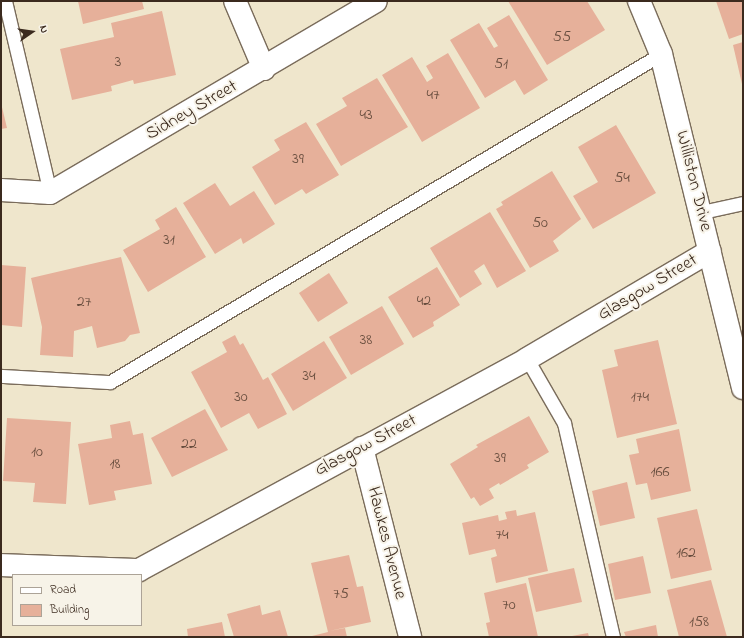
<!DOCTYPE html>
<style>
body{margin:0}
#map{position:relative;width:744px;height:638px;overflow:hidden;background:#efe6cc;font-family:"Indie Flower",sans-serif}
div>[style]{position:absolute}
.building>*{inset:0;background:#e6b09a}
.roads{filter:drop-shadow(1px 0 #7a6c5b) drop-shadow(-1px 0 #7a6c5b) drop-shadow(0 1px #7a6c5b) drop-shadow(0 -1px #7a6c5b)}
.lane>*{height:13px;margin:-6.5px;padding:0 6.5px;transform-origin:6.5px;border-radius:6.5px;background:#fff}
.street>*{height:22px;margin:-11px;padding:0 11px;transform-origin:11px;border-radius:11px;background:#fff}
span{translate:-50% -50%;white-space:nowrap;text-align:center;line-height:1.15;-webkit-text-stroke:4px #f7f3e8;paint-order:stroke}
.number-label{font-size:16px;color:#664c3d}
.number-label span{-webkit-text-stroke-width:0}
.street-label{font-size:18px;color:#3b2a1e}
.frame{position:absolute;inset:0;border:2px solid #3b2a1e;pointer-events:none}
.legend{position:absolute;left:12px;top:574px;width:130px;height:52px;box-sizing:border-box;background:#f7f3e8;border:1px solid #aca397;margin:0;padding:5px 7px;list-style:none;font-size:12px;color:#3b2a1e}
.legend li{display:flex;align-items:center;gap:8px;height:20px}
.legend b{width:20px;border:1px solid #aca397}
.north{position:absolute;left:12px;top:12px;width:40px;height:40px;-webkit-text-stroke:3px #f7f3e8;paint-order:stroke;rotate:77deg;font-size:11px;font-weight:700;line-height:16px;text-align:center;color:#3b2a1e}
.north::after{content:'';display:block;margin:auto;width:14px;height:18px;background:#3b2a1e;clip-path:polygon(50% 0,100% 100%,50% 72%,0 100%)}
</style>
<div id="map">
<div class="building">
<i style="clip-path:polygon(78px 1px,142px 1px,144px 9px,83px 24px)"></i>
<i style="clip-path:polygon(508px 1px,587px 1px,605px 30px,547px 65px)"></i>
<i style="clip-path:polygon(716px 1px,743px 1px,743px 34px,729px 39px)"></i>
<i style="clip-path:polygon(162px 11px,176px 75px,134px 84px,133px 80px,111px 86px,112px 91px,72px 100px,60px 49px,114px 37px,111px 23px)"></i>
<i style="clip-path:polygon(509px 15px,548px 80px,524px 95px,515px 80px,485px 98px,450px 40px,479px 23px,494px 48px,498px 46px,487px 28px)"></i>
<i style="clip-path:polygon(743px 42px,743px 84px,742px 84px,733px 45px)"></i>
<i style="clip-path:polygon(448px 53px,480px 108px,422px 142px,382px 75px,412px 57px,427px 82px,433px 78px,426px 66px)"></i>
<i style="clip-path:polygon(377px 78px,408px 127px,341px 166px,316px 124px,347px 106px,342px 98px)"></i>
<i style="clip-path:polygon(1px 103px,7px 128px,1px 129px)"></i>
<i style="clip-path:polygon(306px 122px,339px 175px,306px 194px,302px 189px,275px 205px,252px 167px,280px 150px,274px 140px)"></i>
<i style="clip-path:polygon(616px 125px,656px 193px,593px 229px,573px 196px,598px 182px,578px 147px)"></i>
<i style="clip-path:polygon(552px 171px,581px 219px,553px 241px,559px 251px,530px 268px,496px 209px,503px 205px,501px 202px)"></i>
<i style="clip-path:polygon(215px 183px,230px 206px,254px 191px,275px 224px,243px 244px,241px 238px,215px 254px,183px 203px)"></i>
<i style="clip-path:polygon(176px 207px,206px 257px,148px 292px,123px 250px,160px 229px,155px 220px)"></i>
<i style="clip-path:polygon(490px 212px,526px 271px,497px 288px,484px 264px,474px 271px,482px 284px,460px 298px,430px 248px)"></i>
<i style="clip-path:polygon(121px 257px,140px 333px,130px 335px,125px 341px,97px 348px,92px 326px,74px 331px,73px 357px,40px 355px,42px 327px,31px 278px)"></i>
<i style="clip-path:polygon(1px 265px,26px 267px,22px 327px,1px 325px)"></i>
<i style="clip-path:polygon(437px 267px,460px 305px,433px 322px,434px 326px,413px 338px,388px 297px)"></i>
<i style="clip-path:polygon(329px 273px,348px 303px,318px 322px,299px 293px)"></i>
<i style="clip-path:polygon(382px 306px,404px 344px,351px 375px,329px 337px)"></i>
<i style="clip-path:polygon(235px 335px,240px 345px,243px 343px,263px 380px,268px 377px,287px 414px,258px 429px,249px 413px,221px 428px,191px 372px,227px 352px,222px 342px)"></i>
<i style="clip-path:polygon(658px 340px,677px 424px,617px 438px,602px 370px,618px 366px,614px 350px)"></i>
<i style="clip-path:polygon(324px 341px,347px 378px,293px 411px,271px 374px)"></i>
<i style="clip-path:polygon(205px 409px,228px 450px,172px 477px,151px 438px)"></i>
<i style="clip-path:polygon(529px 416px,549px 452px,527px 465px,529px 468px,500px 485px,499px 483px,489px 489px,494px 498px,480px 506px,474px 497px,471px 499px,450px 464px,478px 447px,476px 445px)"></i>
<i style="clip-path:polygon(7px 418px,71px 422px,66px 504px,33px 502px,35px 483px,3px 481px)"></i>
<i style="clip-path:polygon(130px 421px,133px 435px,143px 433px,152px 484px,114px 491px,116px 500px,89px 505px,78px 444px,112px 438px,110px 425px)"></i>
<i style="clip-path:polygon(679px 429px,691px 491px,651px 500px,647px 483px,636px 485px,629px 455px,639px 453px,636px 439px)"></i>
<i style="clip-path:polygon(627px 482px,635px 518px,600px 526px,592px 491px)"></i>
<i style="clip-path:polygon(697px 509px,712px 570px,671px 579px,657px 518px)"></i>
<i style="clip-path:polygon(516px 510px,517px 516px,535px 512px,548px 571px,496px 583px,491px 558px,497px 556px,495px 549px,469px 555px,462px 523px,498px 515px,499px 521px,507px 519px,505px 512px)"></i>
<i style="clip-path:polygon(349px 555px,357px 587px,363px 586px,371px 622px,329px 631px,345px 628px,347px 637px,308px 637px,328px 632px,311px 563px)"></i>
<i style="clip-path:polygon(643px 556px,651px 593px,615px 600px,608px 564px)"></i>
<i style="clip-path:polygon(574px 568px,582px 602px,536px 612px,528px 578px)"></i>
<i style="clip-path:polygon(711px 580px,727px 637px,679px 637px,667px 590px)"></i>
<i style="clip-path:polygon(526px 583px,538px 637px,489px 637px,486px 623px,490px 622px,484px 593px)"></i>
<i style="clip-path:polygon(260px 605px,262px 615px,280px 610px,288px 637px,234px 637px,227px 614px)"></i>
<i style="clip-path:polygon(222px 622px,225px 637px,188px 637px,187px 629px)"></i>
<i style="clip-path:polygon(656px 625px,658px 637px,626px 637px,624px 632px)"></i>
<i style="clip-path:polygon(588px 633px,589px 637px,572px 637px,572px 636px)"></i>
</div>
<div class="roads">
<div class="lane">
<i style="left:5px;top:1px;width:197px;rotate:76.8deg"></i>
<i style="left:702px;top:212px;width:42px;rotate:-12.4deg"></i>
<i style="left:527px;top:359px;width:74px;rotate:60deg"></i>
<i style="left:564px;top:423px;width:220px;rotate:77.1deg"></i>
<i style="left:1px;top:376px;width:109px;rotate:3.2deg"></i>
<i style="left:110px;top:382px;width:641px;rotate:-30.76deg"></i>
</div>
<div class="street">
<i style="left:235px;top:1px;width:74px;rotate:66.9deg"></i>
<i style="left:639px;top:1px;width:57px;rotate:67.5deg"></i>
<i style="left:661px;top:54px;width:344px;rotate:76.2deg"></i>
<i style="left:1px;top:190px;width:49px;rotate:3.5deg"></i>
<i style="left:50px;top:193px;width:378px;rotate:-30.5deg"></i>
<i style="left:362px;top:448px;width:195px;rotate:75.7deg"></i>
<i style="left:1px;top:565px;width:138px;rotate:2.1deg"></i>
<i style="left:139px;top:570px;width:442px;rotate:-28.5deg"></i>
<i style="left:527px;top:359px;width:212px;rotate:-30.5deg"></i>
</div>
</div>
<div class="number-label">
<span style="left:562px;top:37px">55</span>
<span style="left:118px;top:62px">3</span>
<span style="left:501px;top:64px">51</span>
<span style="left:433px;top:95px">47</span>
<span style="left:366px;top:115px">43</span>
<span style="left:298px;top:159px">39</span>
<span style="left:622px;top:178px">54</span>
<span style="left:540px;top:223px">50</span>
<span style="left:169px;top:240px">31</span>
<span style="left:424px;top:301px">42</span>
<span style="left:84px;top:302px">27</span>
<span style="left:366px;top:340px">38</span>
<span style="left:309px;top:376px">34</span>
<span style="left:241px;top:397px">30</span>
<span style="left:640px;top:397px">174</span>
<span style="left:189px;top:444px">22</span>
<span style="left:37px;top:452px">10</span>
<span style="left:500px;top:458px">39</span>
<span style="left:115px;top:464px">18</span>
<span style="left:660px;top:472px">166</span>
<span style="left:502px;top:535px">74</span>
<span style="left:686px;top:553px">162</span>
<span style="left:341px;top:594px">75</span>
<span style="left:509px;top:605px">70</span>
<span style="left:699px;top:622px">158</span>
</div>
<div class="street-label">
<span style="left:192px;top:111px;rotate:-30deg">Sidney Street</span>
<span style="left:693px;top:181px;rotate:76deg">Williston Drive</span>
<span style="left:648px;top:288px;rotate:-31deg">Glasgow Street</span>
<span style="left:366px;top:446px;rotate:-28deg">Glasgow Street</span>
<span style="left:386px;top:543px;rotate:76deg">Hawkes Avenue</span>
</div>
<div class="frame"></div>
<ul class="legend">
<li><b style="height:5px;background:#fff"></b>Road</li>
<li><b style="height:11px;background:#e6b09a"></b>Building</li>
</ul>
<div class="north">N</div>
</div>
